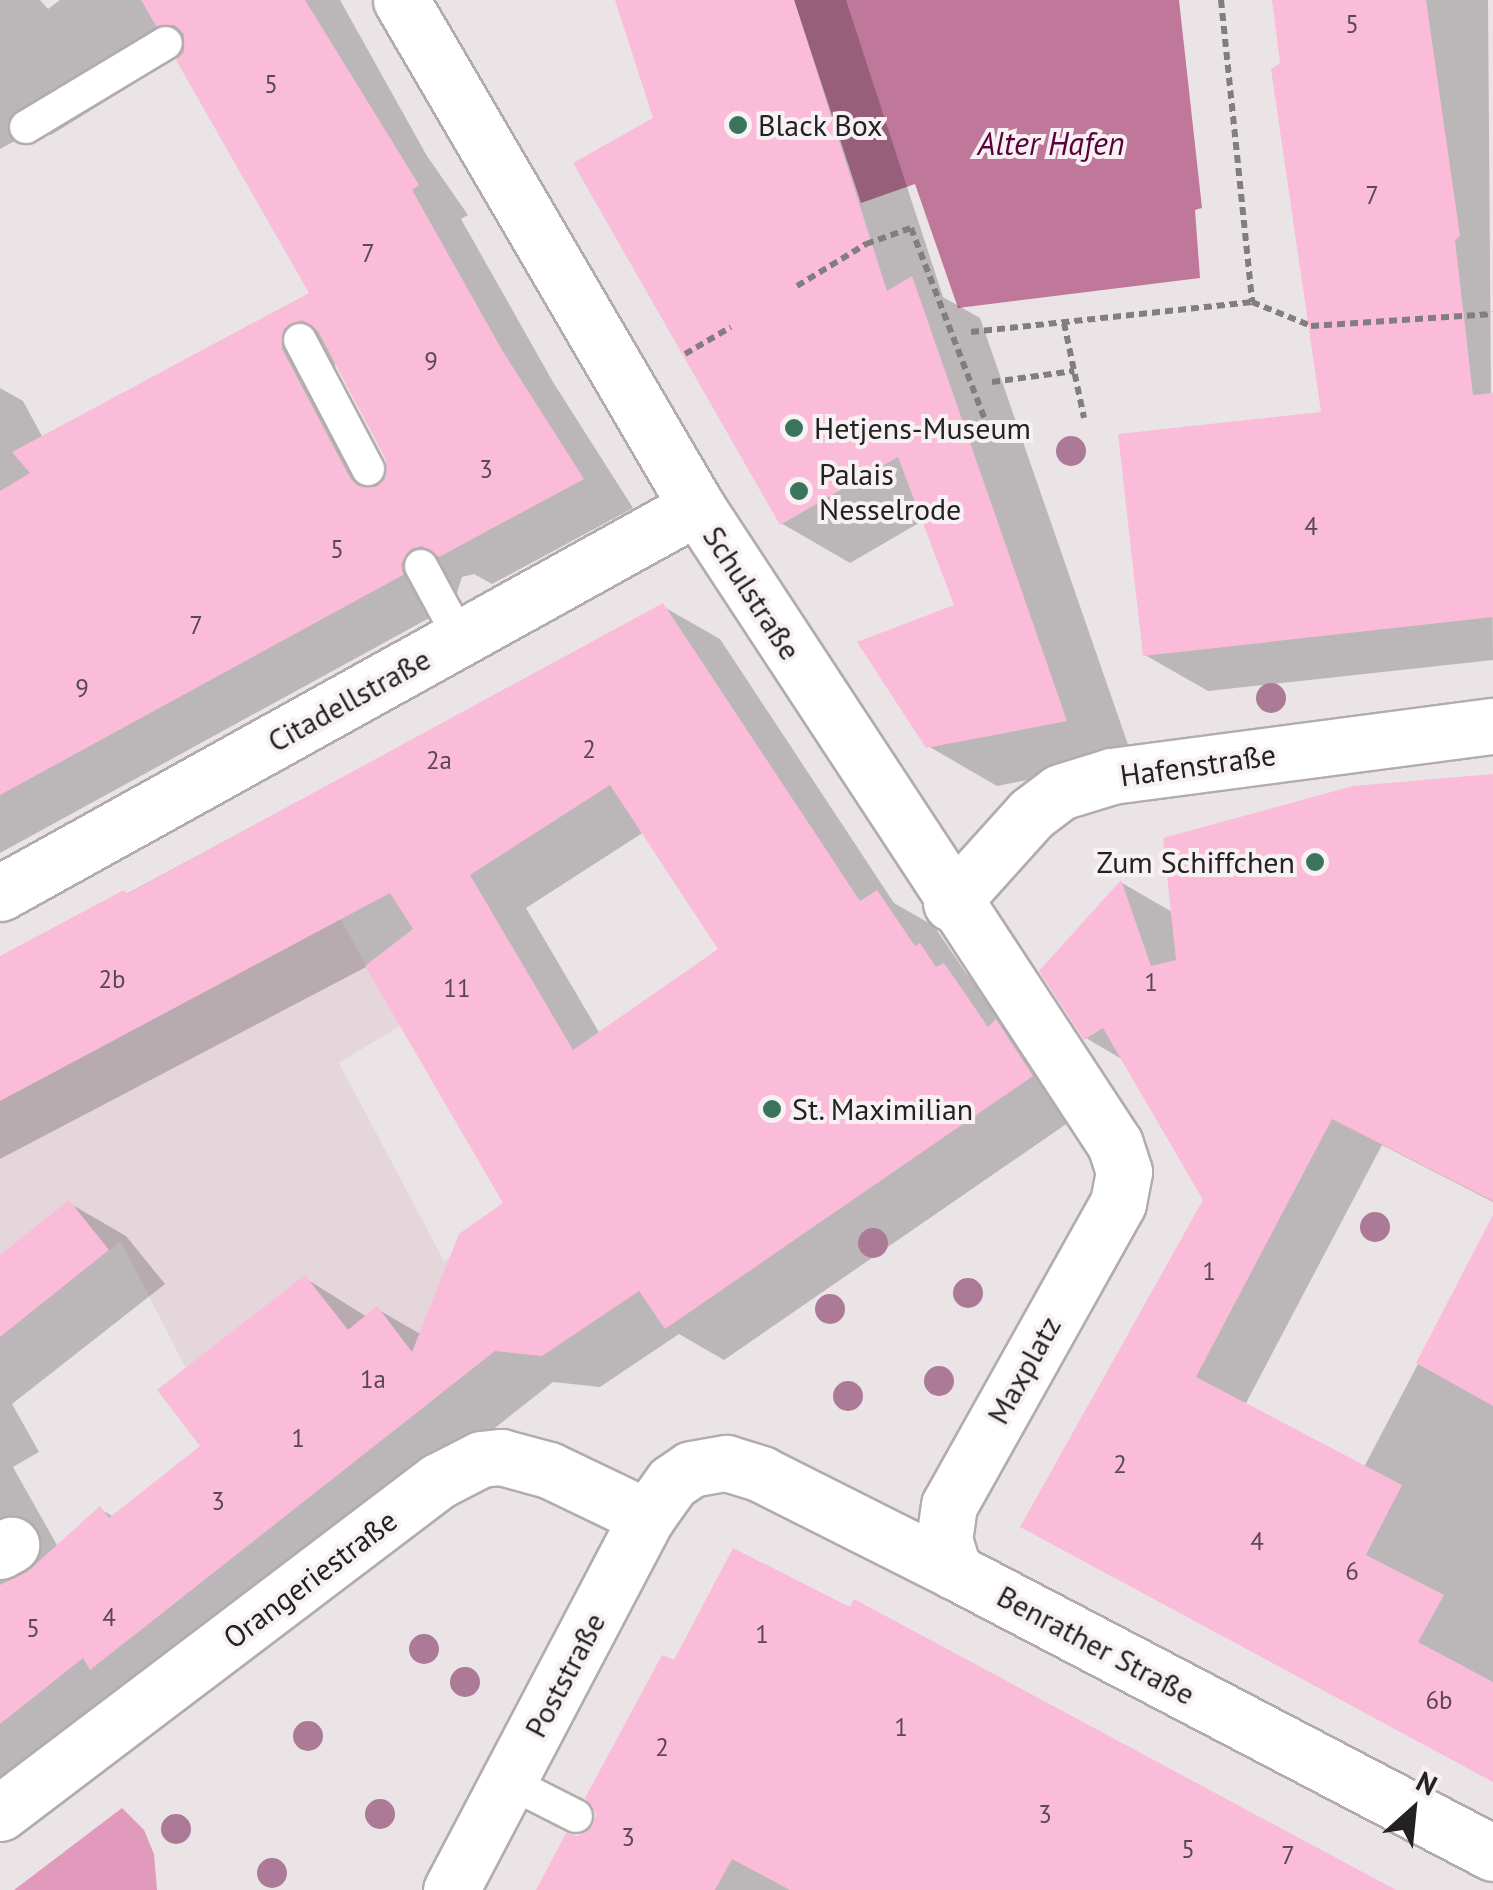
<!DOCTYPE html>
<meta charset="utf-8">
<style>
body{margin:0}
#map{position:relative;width:1493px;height:1890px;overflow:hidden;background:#eae4e6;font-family:"PT Sans",sans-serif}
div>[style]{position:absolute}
.built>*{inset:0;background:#e5d6dc}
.green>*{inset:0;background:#e199bc}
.water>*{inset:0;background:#bf779a}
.shadow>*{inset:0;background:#0003}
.building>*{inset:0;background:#fbbcd9}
.path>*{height:6px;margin-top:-3px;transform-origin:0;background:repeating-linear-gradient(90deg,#827e80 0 8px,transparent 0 13px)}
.roads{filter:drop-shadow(2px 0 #b2acae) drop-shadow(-2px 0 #b2acae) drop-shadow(0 2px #b2acae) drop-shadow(0 -2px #b2acae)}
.lane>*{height:32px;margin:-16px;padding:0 16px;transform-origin:16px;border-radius:16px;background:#fff}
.street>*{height:55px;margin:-27.5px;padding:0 27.5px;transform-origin:27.5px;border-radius:27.5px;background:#fff}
.trees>*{width:30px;height:30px;margin:-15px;border-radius:50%;background:#ac7a96}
.dots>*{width:28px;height:28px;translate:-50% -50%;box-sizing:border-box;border:5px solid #f7f1f4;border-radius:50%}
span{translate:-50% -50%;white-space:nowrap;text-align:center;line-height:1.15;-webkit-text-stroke:8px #f7f1f4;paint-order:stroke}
.number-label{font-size:25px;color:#594850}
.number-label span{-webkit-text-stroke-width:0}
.poi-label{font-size:30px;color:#232122}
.left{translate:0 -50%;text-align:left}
.right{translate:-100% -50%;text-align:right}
.street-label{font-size:30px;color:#232122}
.water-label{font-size:32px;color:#5a003a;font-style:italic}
.north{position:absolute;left:1363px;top:1760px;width:100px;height:100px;-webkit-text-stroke:8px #f7f1f4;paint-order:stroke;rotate:27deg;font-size:28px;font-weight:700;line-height:40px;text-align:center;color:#232122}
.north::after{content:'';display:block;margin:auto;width:35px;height:45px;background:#232122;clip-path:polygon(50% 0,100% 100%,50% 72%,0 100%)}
</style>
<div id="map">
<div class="built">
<i style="clip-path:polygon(281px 812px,400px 1026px,339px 1063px,444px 1261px,450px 1257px,484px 1358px,443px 1392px,377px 1307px,348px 1330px,305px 1276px,186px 1369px,121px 1241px,0 1337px,0 961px)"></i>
</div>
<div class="green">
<i style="clip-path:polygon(122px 1808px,144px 1830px,154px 1854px,157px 1890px,14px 1890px)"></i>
</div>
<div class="water">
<i style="clip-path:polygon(794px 0,1179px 0,1202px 208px,1195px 210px,1200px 278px,958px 308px,915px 184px,861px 203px)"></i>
</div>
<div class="shadow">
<i style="clip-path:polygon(evenodd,0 0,40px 0,48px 9px,60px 0,340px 0,427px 156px,468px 215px,461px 219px,553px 382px,633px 508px,492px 584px,474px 574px,462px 577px,453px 605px,0 853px,0 388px,23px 401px,43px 438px,312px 294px,177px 57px,51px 135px,39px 128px,0 149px,0 0,336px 360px,388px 459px,387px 483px,333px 381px,336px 360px)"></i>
<i style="clip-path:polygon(617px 0,846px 0,943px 297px,980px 318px,1133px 759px,997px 786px,928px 746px,957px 607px,924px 520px,850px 563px,781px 523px)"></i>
<i style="clip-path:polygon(1275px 0,1488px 0,1493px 660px,1208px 691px,1145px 655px,1324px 414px)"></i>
<i style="clip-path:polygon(evenodd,662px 606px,720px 639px,894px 903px,934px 926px,966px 973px,1088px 1109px,724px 1360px,679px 1334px,600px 1387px,553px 1382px,0 1819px,0 1258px,69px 1203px,126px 1236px,165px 1284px,12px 1404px,39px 1452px,13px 1467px,58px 1547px,100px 1509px,114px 1517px,203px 1446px,305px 1278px,367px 1317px,377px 1309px,422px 1335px,506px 1204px,368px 966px,0 1159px,0 962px,662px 606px,644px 832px,722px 950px,600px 1034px,526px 908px,644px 832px)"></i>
<i style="clip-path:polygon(1493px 777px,1493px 1202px,1382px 1145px,1245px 1405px,1364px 1467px,1493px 1221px,1493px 1781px,1072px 1554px,1206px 1200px,1125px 1061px,1086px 1038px,1122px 883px,1174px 913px)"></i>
<i style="clip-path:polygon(568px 1836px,1391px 1890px,539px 1890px)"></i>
</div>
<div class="building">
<i style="clip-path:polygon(evenodd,141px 0,305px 0,419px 185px,412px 190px,502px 350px,584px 479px,439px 557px,422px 546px,411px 549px,401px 564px,403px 575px,0 795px,0 491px,30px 473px,12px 452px,309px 293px,176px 60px,184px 52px,184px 34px,175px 25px,156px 26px,141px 0,302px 320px,318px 331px,386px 460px,385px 479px,376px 487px,358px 486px,350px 478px,282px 349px,284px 329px,302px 320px)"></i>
<i style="clip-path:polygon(615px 0,794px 0,887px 291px,912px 276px,1067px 721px,926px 748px,857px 642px,954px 605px,898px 457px,780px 525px,573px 163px,653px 118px)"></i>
<i style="clip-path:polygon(1272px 0,1426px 0,1460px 236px,1455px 240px,1473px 395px,1493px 393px,1493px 617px,1143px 656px,1118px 434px,1321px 412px,1271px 69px,1280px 63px)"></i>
<i style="clip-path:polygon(evenodd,663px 603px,860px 901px,877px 890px,915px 946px,920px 943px,936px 967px,944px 963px,988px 1027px,996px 1019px,1033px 1076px,665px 1329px,639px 1291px,542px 1356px,495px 1351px,90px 1670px,83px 1658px,0 1724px,0 1585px,27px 1572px,100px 1506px,109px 1518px,200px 1446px,157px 1390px,305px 1275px,348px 1330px,377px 1306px,412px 1352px,459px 1234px,503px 1203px,365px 966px,413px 929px,390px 893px,0 1101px,0 956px,124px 890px,127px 894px,663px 603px,610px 785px,718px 949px,573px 1050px,470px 875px,610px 785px)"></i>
<i style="clip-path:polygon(1493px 774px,1493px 1201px,1332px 1119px,1196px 1377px,1402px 1485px,1366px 1555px,1444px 1595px,1418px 1642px,1493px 1682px,1493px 1782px,1020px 1527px,1203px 1200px,1103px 1028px,1084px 1040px,1039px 971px,1121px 880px,1151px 966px,1176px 960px,1163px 838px,1353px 786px)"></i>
<i style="clip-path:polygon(69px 1200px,109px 1250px,0 1337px,0 1255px)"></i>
<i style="clip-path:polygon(1493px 1215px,1493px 1406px,1416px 1363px)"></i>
<i style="clip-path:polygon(733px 1548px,850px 1607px,854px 1599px,1396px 1890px,790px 1890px,732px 1859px,715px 1890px,536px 1890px,566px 1833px,578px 1836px,593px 1826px,596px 1814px,585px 1798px,662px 1655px,674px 1660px)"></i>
</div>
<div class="path">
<i style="left:1221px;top:0;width:304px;rotate:84.1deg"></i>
<i style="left:1252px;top:302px;width:64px;rotate:22.1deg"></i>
<i style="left:1311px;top:326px;width:182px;rotate:-3.8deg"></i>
<i style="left:797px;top:286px;width:81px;rotate:-31.3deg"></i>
<i style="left:866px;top:244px;width:48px;rotate:-19.6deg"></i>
<i style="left:911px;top:228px;width:211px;rotate:68.9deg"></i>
<i style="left:1064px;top:323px;width:97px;rotate:78.1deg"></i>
<i style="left:971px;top:332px;width:283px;rotate:-6.1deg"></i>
<i style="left:685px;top:354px;width:53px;rotate:-30.4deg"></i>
<i style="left:992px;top:382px;width:83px;rotate:-7.6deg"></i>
</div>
<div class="roads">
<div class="lane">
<i style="left:26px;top:127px;width:163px;rotate:-31deg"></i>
<i style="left:300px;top:340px;width:146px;rotate:62.2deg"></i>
<i style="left:421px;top:566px;width:82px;rotate:61.6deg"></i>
<i style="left:509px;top:1782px;width:75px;rotate:26.9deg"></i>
</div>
<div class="street">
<i style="left:401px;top:0;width:587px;rotate:59.72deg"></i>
<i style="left:697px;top:507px;width:762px;rotate:56.73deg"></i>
<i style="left:1115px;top:1144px;width:29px;rotate:72deg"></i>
<i style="left:1124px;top:1172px;width:32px;rotate:101deg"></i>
<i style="left:1118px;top:1203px;width:346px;rotate:119.2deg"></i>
<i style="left:949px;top:1505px;width:34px;rotate:98deg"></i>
<i style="left:944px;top:1539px;width:34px;rotate:73deg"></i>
<i style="left:0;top:893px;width:797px;rotate:-28.98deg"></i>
<i style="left:951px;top:903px;width:120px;rotate:-48deg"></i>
<i style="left:1031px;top:814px;width:36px;rotate:-37deg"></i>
<i style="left:1060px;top:792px;width:54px;rotate:-17.1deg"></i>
<i style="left:1112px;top:776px;width:384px;rotate:-7.5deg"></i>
<i style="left:0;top:1551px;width:13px;rotate:-29deg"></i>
<i style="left:0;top:1813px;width:550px;rotate:-37.16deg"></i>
<i style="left:438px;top:1481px;width:48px;rotate:-27.1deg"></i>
<i style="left:481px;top:1459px;width:20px;rotate:-6deg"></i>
<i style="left:501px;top:1457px;width:50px;rotate:15.2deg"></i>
<i style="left:549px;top:1470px;width:109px;rotate:25.6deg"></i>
<i style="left:451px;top:1890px;width:421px;rotate:-62.3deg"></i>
<i style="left:647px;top:1517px;width:43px;rotate:-54.5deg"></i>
<i style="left:672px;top:1482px;width:23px;rotate:-34deg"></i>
<i style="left:691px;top:1469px;width:36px;rotate:-10deg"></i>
<i style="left:726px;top:1463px;width:37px;rotate:17deg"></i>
<i style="left:761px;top:1474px;width:216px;rotate:26.7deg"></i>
<i style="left:954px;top:1571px;width:608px;rotate:27.62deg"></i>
</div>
</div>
<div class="trees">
<i style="left:1071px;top:451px"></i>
<i style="left:1271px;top:698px"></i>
<i style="left:1375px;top:1227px"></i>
<i style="left:873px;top:1243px"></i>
<i style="left:968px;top:1293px"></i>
<i style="left:830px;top:1309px"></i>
<i style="left:939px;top:1381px"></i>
<i style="left:848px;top:1396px"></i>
<i style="left:424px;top:1649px"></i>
<i style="left:465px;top:1682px"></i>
<i style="left:308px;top:1736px"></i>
<i style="left:380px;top:1814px"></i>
<i style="left:176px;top:1829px"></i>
<i style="left:272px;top:1873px"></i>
</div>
<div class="dots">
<i style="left:738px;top:125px;background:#3a745d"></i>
<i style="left:794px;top:428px;background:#3a745d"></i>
<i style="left:799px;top:491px;background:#3a745d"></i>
<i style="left:1315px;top:862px;background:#3a745d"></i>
<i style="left:772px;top:1109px;background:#3a745d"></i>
</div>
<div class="number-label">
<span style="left:1352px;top:24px">5</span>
<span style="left:271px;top:84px">5</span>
<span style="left:1372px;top:195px">7</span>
<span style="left:368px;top:253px">7</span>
<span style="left:431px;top:361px">9</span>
<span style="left:486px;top:469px">3</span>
<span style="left:1311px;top:526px">4</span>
<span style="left:337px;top:549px">5</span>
<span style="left:196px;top:625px">7</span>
<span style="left:82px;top:688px">9</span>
<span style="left:589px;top:749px">2</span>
<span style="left:439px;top:760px">2a</span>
<span style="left:112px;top:979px">2b</span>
<span style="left:1151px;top:982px">1</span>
<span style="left:457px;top:988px">11</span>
<span style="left:1209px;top:1271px">1</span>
<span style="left:373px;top:1379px">1a</span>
<span style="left:298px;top:1438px">1</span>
<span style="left:1120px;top:1464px">2</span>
<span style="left:218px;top:1501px">3</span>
<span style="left:1257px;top:1541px">4</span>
<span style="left:1352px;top:1571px">6</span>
<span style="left:109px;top:1617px">4</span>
<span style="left:33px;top:1628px">5</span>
<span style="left:762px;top:1634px">1</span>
<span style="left:1439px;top:1700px">6b</span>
<span style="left:901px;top:1727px">1</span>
<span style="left:662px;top:1747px">2</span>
<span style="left:1045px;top:1814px">3</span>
<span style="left:628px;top:1837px">3</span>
<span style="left:1188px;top:1849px">5</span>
<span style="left:1288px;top:1855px">7</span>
</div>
<div class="poi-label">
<span class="left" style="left:758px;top:125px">Black Box</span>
<span class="left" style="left:814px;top:428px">Hetjens-Museum</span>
<span class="left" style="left:819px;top:491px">Palais<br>Nesselrode</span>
<span class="right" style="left:1295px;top:862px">Zum Schiffchen</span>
<span class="left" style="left:792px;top:1109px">St. Maximilian</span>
</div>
<div class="street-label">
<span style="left:752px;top:593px;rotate:57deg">Schulstraße</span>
<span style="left:349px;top:700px;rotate:-29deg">Citadellstraße</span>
<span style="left:1198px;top:765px;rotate:-8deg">Hafenstraße</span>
<span style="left:1024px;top:1370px;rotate:-61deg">Maxplatz</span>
<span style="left:310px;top:1579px;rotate:-37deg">Orangeriestraße</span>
<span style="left:1096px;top:1645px;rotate:28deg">Benrather Straße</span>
<span style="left:565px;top:1675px;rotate:-62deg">Poststraße</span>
</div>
<div class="water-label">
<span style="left:1051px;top:143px">Alter Hafen</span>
</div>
<div class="north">N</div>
</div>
